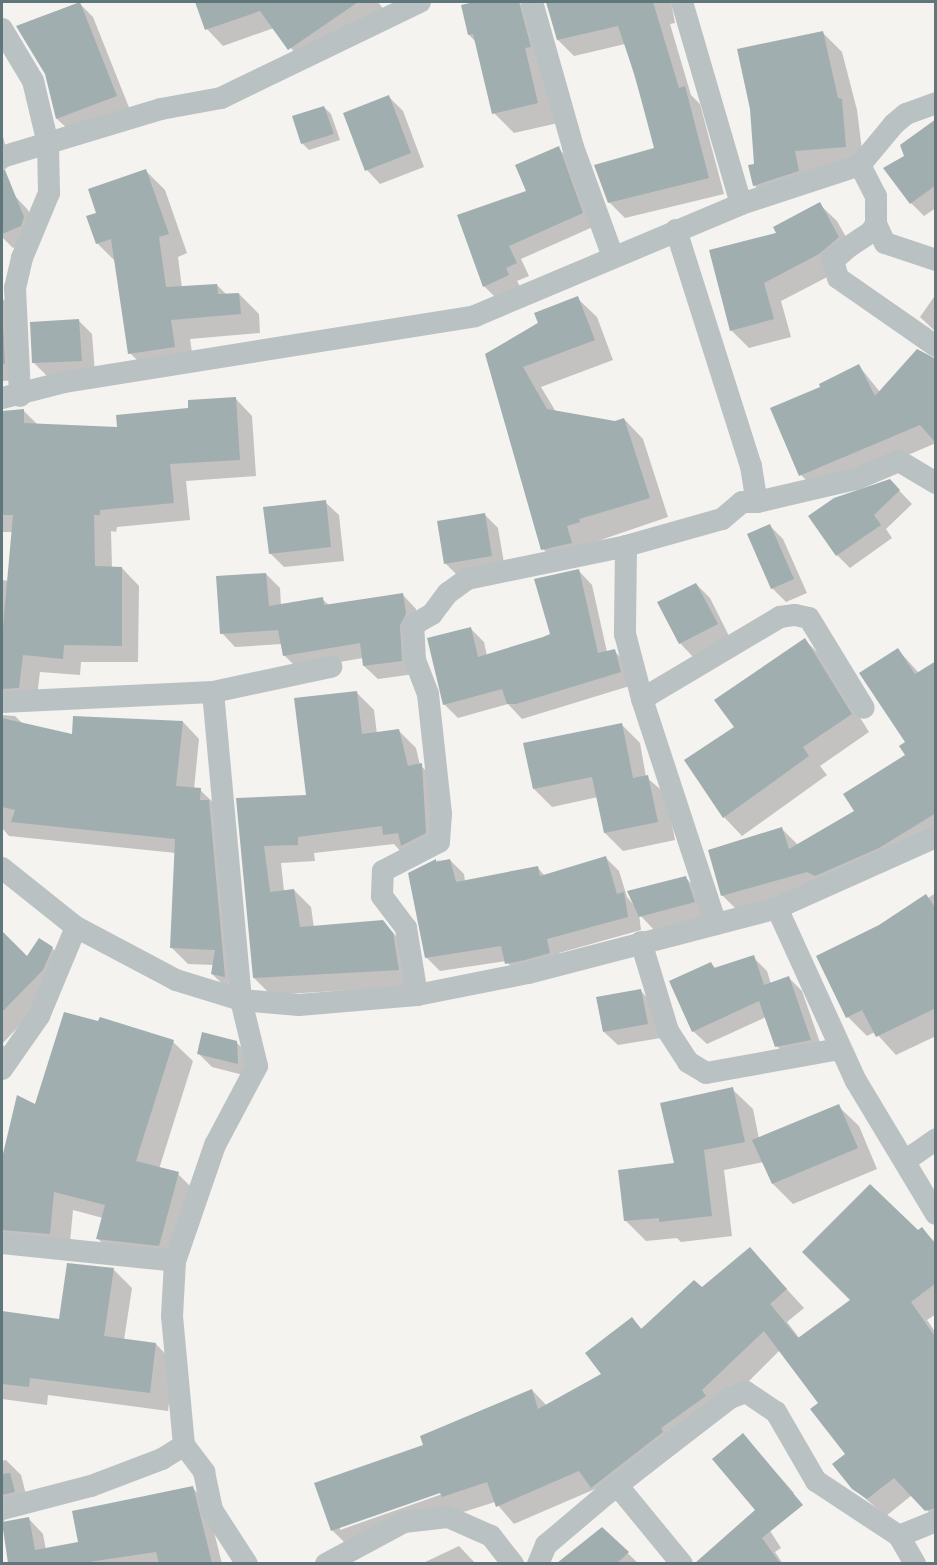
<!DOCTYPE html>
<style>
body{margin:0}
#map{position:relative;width:937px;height:1565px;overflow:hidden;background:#f4f3f0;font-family:Rubik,sans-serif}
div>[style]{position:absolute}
.shadow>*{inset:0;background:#0003}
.building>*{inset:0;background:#a1aeaf}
.minor>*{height:22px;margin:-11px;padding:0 11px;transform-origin:11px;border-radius:11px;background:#bac1c3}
span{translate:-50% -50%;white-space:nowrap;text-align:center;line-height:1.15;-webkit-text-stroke:6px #fff;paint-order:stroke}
.frame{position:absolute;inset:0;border:3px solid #5f777b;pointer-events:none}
</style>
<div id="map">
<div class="shadow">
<i style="clip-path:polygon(197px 2px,378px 2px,385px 11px,306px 66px,274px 28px,223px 46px,207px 29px)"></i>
<i style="clip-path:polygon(480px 2px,519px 2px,539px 22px,558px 123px,514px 133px,494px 113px,476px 42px,469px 35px,462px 6px)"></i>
<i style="clip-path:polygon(546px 2px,671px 2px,675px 23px,670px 24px,691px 95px,700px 104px,724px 194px,625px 218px,609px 202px,656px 149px,625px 44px,574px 56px,558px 40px)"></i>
<i style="clip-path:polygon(79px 3px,93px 17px,130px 110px,71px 132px,57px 119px,46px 74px)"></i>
<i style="clip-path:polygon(823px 33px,842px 52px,857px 110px,864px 166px,773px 204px,754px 185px,756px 165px)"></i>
<i style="clip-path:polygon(389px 97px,403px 111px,424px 167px,380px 184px,367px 170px)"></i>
<i style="clip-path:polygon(324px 107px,331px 114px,340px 140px,309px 150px,302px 143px)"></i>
<i style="clip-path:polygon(936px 119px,936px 208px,924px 216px,911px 203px,906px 157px)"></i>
<i style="clip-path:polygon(2px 132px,10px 165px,2px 172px)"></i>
<i style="clip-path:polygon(558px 148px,571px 161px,595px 226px,521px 259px,529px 276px,517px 281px,521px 288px,497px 299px,484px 286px,528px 192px)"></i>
<i style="clip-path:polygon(146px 171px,165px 190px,187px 253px,178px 257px,182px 288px,217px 285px,227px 295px,239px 294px,259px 314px,260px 333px,190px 339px,194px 366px,149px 372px,130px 353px,116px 262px,97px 243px,98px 213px)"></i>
<i style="clip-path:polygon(15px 196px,28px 210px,37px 232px,34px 239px,13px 248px,2px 237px,2px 202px)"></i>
<i style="clip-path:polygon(819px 204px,837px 221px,856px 255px,837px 272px,781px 301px,791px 337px,749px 348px,731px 330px,778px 234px)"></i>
<i style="clip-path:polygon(936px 294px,936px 332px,920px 317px)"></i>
<i style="clip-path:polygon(2px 298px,19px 316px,22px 380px,2px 381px)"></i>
<i style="clip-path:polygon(577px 298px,597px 317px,613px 360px,541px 387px,556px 412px,615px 422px,624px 419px,643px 439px,668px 517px,586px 545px,562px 568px,543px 549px,487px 355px)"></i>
<i style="clip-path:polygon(78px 320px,92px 334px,95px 374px,47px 376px,33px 362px)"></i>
<i style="clip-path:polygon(936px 360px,936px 443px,819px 493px,801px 475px,772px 409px,823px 387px,859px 366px,880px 392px)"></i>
<i style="clip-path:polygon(235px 398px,252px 416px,256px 476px,186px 481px,190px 520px,117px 527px,116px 532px,111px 531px,112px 568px,122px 568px,139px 586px,138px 662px,81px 662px,80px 675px,40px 672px,36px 704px,2px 691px,2px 580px,9px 581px,13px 532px,2px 532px,2px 412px,23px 410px,38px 425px,119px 429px)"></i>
<i style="clip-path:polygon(890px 481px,912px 504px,886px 529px,892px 538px,850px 568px,837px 555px)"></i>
<i style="clip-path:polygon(325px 502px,339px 515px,344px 561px,284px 567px,270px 553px)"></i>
<i style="clip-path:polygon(485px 515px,498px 528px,505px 569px,459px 577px,446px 564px)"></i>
<i style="clip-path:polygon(770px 526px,783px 539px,807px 593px,786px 602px,772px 588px)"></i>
<i style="clip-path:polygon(579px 571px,592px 585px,607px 652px,614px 651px,628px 664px,633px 685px,522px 719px,508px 704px,458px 718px,444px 704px,470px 628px,484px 642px,487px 656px,552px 635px)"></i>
<i style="clip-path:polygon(266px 574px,280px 588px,281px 606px,322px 599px,329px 605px,403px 595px,416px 609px,419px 628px,415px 674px,378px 679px,364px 666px,363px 658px,298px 669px,284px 655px,282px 644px,235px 647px,222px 633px)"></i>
<i style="clip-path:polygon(696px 584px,710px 598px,730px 638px,693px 657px,680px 643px)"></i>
<i style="clip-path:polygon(805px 640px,823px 658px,869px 732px,820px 766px,827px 775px,742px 836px,724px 817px)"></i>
<i style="clip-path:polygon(898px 650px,919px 673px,936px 663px,936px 840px,740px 913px,722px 895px,782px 829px,798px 845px,856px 812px,907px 755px)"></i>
<i style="clip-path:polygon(357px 693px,374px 710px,377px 734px,399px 731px,416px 748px,420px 765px,438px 782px,443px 851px,401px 852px,394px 844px,314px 853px,315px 861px,281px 863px,284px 891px,294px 890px,311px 907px,314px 928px,383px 922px,400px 940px,416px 986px,271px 995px,254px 978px,238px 800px,307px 796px)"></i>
<i style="clip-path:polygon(2px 715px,15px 716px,24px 725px,73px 736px,183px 722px,199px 739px,194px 789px,200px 790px,217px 806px,229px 990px,212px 974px,214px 965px,188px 964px,172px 948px,176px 853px,9px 836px,2px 828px)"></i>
<i style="clip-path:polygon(622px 725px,640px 743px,646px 777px,666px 794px,675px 840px,623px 851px,605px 833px,598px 797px,552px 807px,534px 789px)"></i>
<i style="clip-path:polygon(606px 858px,619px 871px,627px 897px,634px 905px,685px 877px,699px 891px,707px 916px,654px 930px,639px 914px,641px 930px,559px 953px,563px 967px,520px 977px,506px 961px,440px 971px,426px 957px,435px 861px,450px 860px,464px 874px,465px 882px,537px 867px,545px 876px)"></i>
<i style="clip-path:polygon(936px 893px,936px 1036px,896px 1055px,875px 1032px,867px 1036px,848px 1017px,818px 957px,880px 927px)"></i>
<i style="clip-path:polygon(2px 935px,27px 958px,52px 948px,68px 964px,58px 985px,2px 1044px,16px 1058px,2px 1076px)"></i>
<i style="clip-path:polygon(753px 957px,767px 971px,771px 984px,789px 978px,802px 991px,824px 1054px,790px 1060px,777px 1046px,766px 1017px,707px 1044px,693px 1031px,711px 963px,716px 969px)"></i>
<i style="clip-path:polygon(641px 991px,654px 1005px,661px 1038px,618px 1045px,604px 1032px)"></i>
<i style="clip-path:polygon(173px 1042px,193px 1061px,159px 1169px,178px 1174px,197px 1193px,178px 1264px,117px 1258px,98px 1239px,103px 1218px,73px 1210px,69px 1253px,2px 1248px,2px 1164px,18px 1098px,35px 1106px)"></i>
<i style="clip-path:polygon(236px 1042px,250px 1056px,251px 1077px,212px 1067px,198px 1053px)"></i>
<i style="clip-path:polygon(732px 1089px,753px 1109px,759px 1139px,838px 1106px,859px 1126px,877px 1169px,793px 1204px,773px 1184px,764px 1162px,724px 1170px,732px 1236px,681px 1242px,677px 1238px,646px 1241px,626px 1221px,675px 1164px)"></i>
<i style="clip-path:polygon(evenodd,922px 1229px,936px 1243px,936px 1314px,927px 1320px,936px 1333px,936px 1519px,912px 1495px,886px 1516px,853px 1488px,847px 1454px,820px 1404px,780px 1350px,680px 1450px,610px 1505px,595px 1489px,514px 1524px,495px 1502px,350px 1548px,333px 1531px,316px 1484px,425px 1446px,532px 1390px,547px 1406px,603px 1374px,632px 1319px,643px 1330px,702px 1289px,750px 1249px,804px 1308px,787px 1322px,800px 1339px,852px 1300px,922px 1229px,447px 1489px,448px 1492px,340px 1530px,340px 1527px,447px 1489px)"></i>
<i style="clip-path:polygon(114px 1270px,132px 1288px,124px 1340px,156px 1344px,174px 1363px,168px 1411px,48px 1395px,47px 1405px,2px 1399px,2px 1312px,60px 1321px)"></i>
<i style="clip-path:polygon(743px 1435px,794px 1493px,763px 1514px)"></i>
<i style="clip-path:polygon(6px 1460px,21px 1475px,29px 1506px,8px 1513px,3px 1523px,29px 1519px,43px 1534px,46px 1550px,79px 1544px,193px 1488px,207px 1503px,222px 1564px,10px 1564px,2px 1523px,2px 1461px)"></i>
<i style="clip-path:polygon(767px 1526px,781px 1548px,775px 1552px,783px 1564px,699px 1562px)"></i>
<i style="clip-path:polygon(602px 1529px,639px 1564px,563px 1564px)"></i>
<i style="clip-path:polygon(459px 1546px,476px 1564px,421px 1564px)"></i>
</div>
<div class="building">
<i style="clip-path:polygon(80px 2px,117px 96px,56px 119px,45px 74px,16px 26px)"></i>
<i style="clip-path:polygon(195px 2px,358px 2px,288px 50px,260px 11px,205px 30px)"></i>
<i style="clip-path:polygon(474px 2px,519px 2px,531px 47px,525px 48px,538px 103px,492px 114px,473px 34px,468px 35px,461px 5px)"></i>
<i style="clip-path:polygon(546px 2px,653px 2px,679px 88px,685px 86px,709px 178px,608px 203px,594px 165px,654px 148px,635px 76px,618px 26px,557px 40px)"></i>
<i style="clip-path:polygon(823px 31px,838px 98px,842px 99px,846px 147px,795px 151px,799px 171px,753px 186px,748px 165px,754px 164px,750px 109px,737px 49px)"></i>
<i style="clip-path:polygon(389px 95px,411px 153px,365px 171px,343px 113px)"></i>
<i style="clip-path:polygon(324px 106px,334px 134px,301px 144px,292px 116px)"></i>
<i style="clip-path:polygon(936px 119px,936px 185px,910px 204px,883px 168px,904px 156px,900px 145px)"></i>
<i style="clip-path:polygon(559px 146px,583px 213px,509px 246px,517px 263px,506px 268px,509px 275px,483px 287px,457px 215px,526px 191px,515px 165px)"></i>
<i style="clip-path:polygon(146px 169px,169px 234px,159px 237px,166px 287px,217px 284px,218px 294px,239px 293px,241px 314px,171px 320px,175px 347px,128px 354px,111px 239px,96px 244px,86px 216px,96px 213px,88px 189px)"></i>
<i style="clip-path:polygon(2px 170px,5px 170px,24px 217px,21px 226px,2px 234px)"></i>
<i style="clip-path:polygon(820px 202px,839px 237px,819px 254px,764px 283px,774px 319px,730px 331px,709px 250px,776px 233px,773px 227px)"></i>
<i style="clip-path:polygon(578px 296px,595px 340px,523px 367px,547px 409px,615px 421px,624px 418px,650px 498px,579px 519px,580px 522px,567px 526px,572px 543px,541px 550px,485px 354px,538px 323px,534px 313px)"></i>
<i style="clip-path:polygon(79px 319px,82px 361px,32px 363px,30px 322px)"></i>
<i style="clip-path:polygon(3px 324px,5px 364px,2px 364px,2px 325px)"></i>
<i style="clip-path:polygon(917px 349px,936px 359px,936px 443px,920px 425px,799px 476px,770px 408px,820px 387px,819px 384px,859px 364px,875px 396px)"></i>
<i style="clip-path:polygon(236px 397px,240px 460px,170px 464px,174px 503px,100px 510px,100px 515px,94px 515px,95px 566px,122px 567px,122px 646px,64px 645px,63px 659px,23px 655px,19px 688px,2px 689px,2px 638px,13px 515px,2px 515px,2px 411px,24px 409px,24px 423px,117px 427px,116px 415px,188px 408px,188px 400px)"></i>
<i style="clip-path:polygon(890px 479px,900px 490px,874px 515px,881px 525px,836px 556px,808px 516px,834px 498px)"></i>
<i style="clip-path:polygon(326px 500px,331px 547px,269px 554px,263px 507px)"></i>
<i style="clip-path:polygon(485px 513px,492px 556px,444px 564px,437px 521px)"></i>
<i style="clip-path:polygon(770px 524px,794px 579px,771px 589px,747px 534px)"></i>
<i style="clip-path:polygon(579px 569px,598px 653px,615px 649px,621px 672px,516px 704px,507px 704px,502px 689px,443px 705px,427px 638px,471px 627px,478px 657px,543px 637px,550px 634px,534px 579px)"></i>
<i style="clip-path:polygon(266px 573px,269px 606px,323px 597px,324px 605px,403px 593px,406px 614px,400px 625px,402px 661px,363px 666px,360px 643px,283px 656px,278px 630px,220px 634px,216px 576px)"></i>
<i style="clip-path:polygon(696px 583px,718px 624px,679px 644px,657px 602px)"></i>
<i style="clip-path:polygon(805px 638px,852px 714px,803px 747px,809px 756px,723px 818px,684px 760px,734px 727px,714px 700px)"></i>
<i style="clip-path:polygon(898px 648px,915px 674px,936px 661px,936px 813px,879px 848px,815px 876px,807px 872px,721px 896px,708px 850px,782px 827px,789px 849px,854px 811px,843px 794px,905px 755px,899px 746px,905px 742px,859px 673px)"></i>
<i style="clip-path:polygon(357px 691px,362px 734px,399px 729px,408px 766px,422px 763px,426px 833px,401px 846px,398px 833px,383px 835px,382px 826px,298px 837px,298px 845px,264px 846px,270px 892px,294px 889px,300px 927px,383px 920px,393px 933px,399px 970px,253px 978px,236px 798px,306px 795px,294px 698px)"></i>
<i style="clip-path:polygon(73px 716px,183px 721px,176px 786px,201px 788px,200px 800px,209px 800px,225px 977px,211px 974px,215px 950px,170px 948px,175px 839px,11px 822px,15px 810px,2px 807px,2px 718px,72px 734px)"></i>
<i style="clip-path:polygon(622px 723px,633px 778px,648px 775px,658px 822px,604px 833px,592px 777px,533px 789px,523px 743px)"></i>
<i style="clip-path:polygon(606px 856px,617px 894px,624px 892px,628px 917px,547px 939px,550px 953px,525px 960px,505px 964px,501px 946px,425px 958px,408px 873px,436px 859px,436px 862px,450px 859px,456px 882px,538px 866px,540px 876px)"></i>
<i style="clip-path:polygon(686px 876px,695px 902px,639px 917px,627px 891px)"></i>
<i style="clip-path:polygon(926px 894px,936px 909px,936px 1008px,876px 1037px,862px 1010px,846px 1018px,816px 956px,879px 925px)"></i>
<i style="clip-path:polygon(2px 931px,27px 956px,39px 938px,53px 947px,43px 970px,2px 1012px)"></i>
<i style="clip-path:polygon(754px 955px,764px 985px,789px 976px,811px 1040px,775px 1047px,759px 1001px,692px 1032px,669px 981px,711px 962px,714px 968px)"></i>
<i style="clip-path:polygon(641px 989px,648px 1024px,603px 1032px,596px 997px)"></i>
<i style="clip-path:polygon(64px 1012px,98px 1021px,100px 1017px,174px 1040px,136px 1161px,179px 1172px,159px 1246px,96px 1239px,105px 1205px,54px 1192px,50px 1234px,2px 1230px,2px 1158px,17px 1095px,35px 1104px)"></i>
<i style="clip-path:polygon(202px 1032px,237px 1041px,238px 1064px,197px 1054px)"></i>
<i style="clip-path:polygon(733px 1087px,745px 1142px,704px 1150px,712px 1216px,659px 1222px,659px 1218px,624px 1221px,618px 1170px,674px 1163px,660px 1103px)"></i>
<i style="clip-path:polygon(839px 1104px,858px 1148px,772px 1184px,752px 1140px)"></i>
<i style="clip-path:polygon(870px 1184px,918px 1230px,922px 1227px,936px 1245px,936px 1283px,911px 1302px,936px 1338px,936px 1508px,925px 1511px,894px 1478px,867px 1499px,852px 1489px,832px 1464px,845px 1454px,810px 1409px,818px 1403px,764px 1331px,702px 1390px,706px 1396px,661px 1428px,663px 1432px,591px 1488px,579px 1471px,496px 1507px,487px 1482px,442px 1497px,440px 1493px,331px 1531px,314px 1483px,423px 1445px,420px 1436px,532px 1389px,538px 1409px,601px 1374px,585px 1353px,632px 1317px,641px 1329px,694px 1280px,702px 1287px,750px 1247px,787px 1289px,770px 1304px,798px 1338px,850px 1300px,802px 1252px)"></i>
<i style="clip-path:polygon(67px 1263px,114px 1268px,104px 1336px,156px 1343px,150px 1393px,30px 1378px,29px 1387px,2px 1384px,2px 1311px,59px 1319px)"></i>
<i style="clip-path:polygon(743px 1433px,803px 1505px,762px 1538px,780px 1563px,695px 1563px,755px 1510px,712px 1459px)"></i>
<i style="clip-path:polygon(10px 1473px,15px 1492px,2px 1495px,2px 1474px)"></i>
<i style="clip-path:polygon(193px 1486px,212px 1563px,159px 1563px,156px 1552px,82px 1563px,8px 1563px,2px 1522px,29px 1517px,35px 1550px,78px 1542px,72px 1511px)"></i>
<i style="clip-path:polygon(602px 1527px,629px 1552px,617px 1563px,557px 1563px)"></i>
</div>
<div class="minor">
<i style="left:532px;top:2px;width:151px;rotate:74.2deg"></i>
<i style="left:573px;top:147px;width:117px;rotate:70deg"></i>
<i style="left:682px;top:2px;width:210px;rotate:73.7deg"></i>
<i style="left:2px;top:29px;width:61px;rotate:59.2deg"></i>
<i style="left:33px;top:81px;width:65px;rotate:76.6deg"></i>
<i style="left:48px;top:144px;width:49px;rotate:88.8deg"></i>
<i style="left:49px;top:193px;width:70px;rotate:112.6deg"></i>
<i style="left:22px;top:258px;width:31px;rotate:103deg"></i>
<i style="left:15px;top:288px;width:108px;rotate:87.3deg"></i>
<i style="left:2px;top:157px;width:166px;rotate:-16.8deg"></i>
<i style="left:161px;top:109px;width:61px;rotate:-10.4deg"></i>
<i style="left:221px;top:98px;width:221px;rotate:-25.8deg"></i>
<i style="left:860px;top:165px;width:35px;rotate:63deg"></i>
<i style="left:876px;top:196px;width:28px;rotate:90deg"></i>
<i style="left:876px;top:224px;width:21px;rotate:65deg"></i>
<i style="left:885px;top:243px;width:54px;rotate:18.4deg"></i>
<i style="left:876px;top:224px;width:9px;rotate:122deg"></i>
<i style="left:871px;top:232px;width:47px;rotate:146.3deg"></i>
<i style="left:832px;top:258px;width:21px;rotate:73deg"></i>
<i style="left:838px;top:278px;width:119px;rotate:34.8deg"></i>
<i style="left:676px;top:230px;width:248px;rotate:72.4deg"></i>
<i style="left:751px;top:466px;width:36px;rotate:81deg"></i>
<i style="left:2px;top:398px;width:65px;rotate:-14.3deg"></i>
<i style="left:65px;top:382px;width:415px;rotate:-9.1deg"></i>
<i style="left:475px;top:316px;width:289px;rotate:-22.8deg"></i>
<i style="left:741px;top:204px;width:125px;rotate:-18.1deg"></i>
<i style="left:860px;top:165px;width:53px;rotate:-50.3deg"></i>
<i style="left:894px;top:124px;width:16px;rotate:-40deg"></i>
<i style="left:906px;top:114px;width:32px;rotate:-20deg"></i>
<i style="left:626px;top:546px;width:88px;rotate:90.7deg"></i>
<i style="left:625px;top:634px;width:67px;rotate:75.3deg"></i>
<i style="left:642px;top:699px;width:237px;rotate:71.8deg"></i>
<i style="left:213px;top:692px;width:309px;rotate:84.8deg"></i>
<i style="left:241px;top:1000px;width:68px;rotate:76.4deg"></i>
<i style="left:257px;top:1066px;width:89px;rotate:118deg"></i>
<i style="left:215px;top:1145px;width:123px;rotate:109deg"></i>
<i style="left:175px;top:1261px;width:55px;rotate:93.1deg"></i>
<i style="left:172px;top:1316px;width:130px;rotate:84.7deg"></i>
<i style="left:184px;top:1445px;width:34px;rotate:53deg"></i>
<i style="left:204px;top:1472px;width:39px;rotate:78deg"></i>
<i style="left:212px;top:1510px;width:64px;rotate:57.1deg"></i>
<i style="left:642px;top:699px;width:161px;rotate:-30.7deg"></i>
<i style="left:780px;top:617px;width:15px;rotate:-8deg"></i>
<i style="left:795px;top:615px;width:14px;rotate:12deg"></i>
<i style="left:809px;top:618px;width:105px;rotate:58.6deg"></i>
<i style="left:2px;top:702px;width:211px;rotate:-2.7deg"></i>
<i style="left:213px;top:692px;width:121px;rotate:-12deg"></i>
<i style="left:2px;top:868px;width:95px;rotate:38.6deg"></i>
<i style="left:76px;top:927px;width:113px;rotate:27.9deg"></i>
<i style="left:176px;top:980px;width:68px;rotate:17.1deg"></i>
<i style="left:241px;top:1000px;width:58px;rotate:4.9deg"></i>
<i style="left:299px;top:1005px;width:118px;rotate:-4.8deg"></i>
<i style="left:417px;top:995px;width:113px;rotate:-11.2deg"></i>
<i style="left:528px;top:973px;width:257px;rotate:-14.6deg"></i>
<i style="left:777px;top:908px;width:174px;rotate:-24.1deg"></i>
<i style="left:777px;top:908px;width:190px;rotate:65.5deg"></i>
<i style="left:856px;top:1081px;width:155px;rotate:59deg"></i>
<i style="left:641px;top:942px;width:93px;rotate:73.1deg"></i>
<i style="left:668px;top:1031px;width:37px;rotate:57deg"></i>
<i style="left:688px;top:1062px;width:21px;rotate:31deg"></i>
<i style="left:706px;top:1073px;width:136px;rotate:-10.2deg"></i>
<i style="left:417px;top:995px;width:68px;rotate:-99.3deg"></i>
<i style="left:406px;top:928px;width:40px;rotate:-127deg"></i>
<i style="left:382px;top:896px;width:25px;rotate:-88deg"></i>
<i style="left:383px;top:871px;width:63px;rotate:-27.4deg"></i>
<i style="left:439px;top:842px;width:28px;rotate:-86deg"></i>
<i style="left:441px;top:814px;width:121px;rotate:-96.2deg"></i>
<i style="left:428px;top:694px;width:36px;rotate:-111deg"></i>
<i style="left:415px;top:660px;width:35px;rotate:-93deg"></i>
<i style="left:413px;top:625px;width:22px;rotate:-30deg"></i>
<i style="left:432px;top:614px;width:26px;rotate:-53deg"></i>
<i style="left:448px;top:593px;width:24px;rotate:-36deg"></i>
<i style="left:467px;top:579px;width:162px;rotate:-11.7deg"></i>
<i style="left:626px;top:546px;width:100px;rotate:-15.7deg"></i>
<i style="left:722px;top:519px;width:26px;rotate:-40deg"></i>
<i style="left:742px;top:502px;width:15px"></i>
<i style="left:757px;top:502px;width:102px;rotate:-13.1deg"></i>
<i style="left:856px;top:479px;width:47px;rotate:-22.7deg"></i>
<i style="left:899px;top:461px;width:43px;rotate:30.7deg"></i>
<i style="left:2px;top:1069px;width:65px;rotate:-55.1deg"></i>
<i style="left:39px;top:1016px;width:96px;rotate:-67.4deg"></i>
<i style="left:905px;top:1161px;width:38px;rotate:-35deg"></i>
<i style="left:2px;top:1243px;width:174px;rotate:5.9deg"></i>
<i style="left:617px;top:1485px;width:102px;rotate:50.6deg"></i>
<i style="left:2px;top:1509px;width:92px;rotate:-14.5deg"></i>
<i style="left:91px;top:1486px;width:76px;rotate:-20.8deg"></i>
<i style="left:162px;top:1459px;width:26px;rotate:-32deg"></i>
<i style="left:899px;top:1536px;width:40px;rotate:-22deg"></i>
<i style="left:326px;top:1564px;width:89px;rotate:-28.3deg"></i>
<i style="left:404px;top:1522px;width:44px;rotate:-6.5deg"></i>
<i style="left:448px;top:1517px;width:47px;rotate:23.8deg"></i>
<i style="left:491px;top:1536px;width:36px;rotate:52deg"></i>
<i style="left:538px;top:1564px;width:21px;rotate:-67deg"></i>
<i style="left:546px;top:1545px;width:93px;rotate:-40.2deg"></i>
<i style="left:617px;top:1485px;width:143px;rotate:-37.6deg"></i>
<i style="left:730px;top:1398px;width:17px;rotate:-21deg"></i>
<i style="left:746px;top:1392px;width:36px;rotate:34deg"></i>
<i style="left:776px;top:1412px;width:80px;rotate:59.9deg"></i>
<i style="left:816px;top:1481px;width:100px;rotate:33.5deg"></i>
<i style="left:899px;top:1536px;width:32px;rotate:60deg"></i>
</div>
<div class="frame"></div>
</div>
